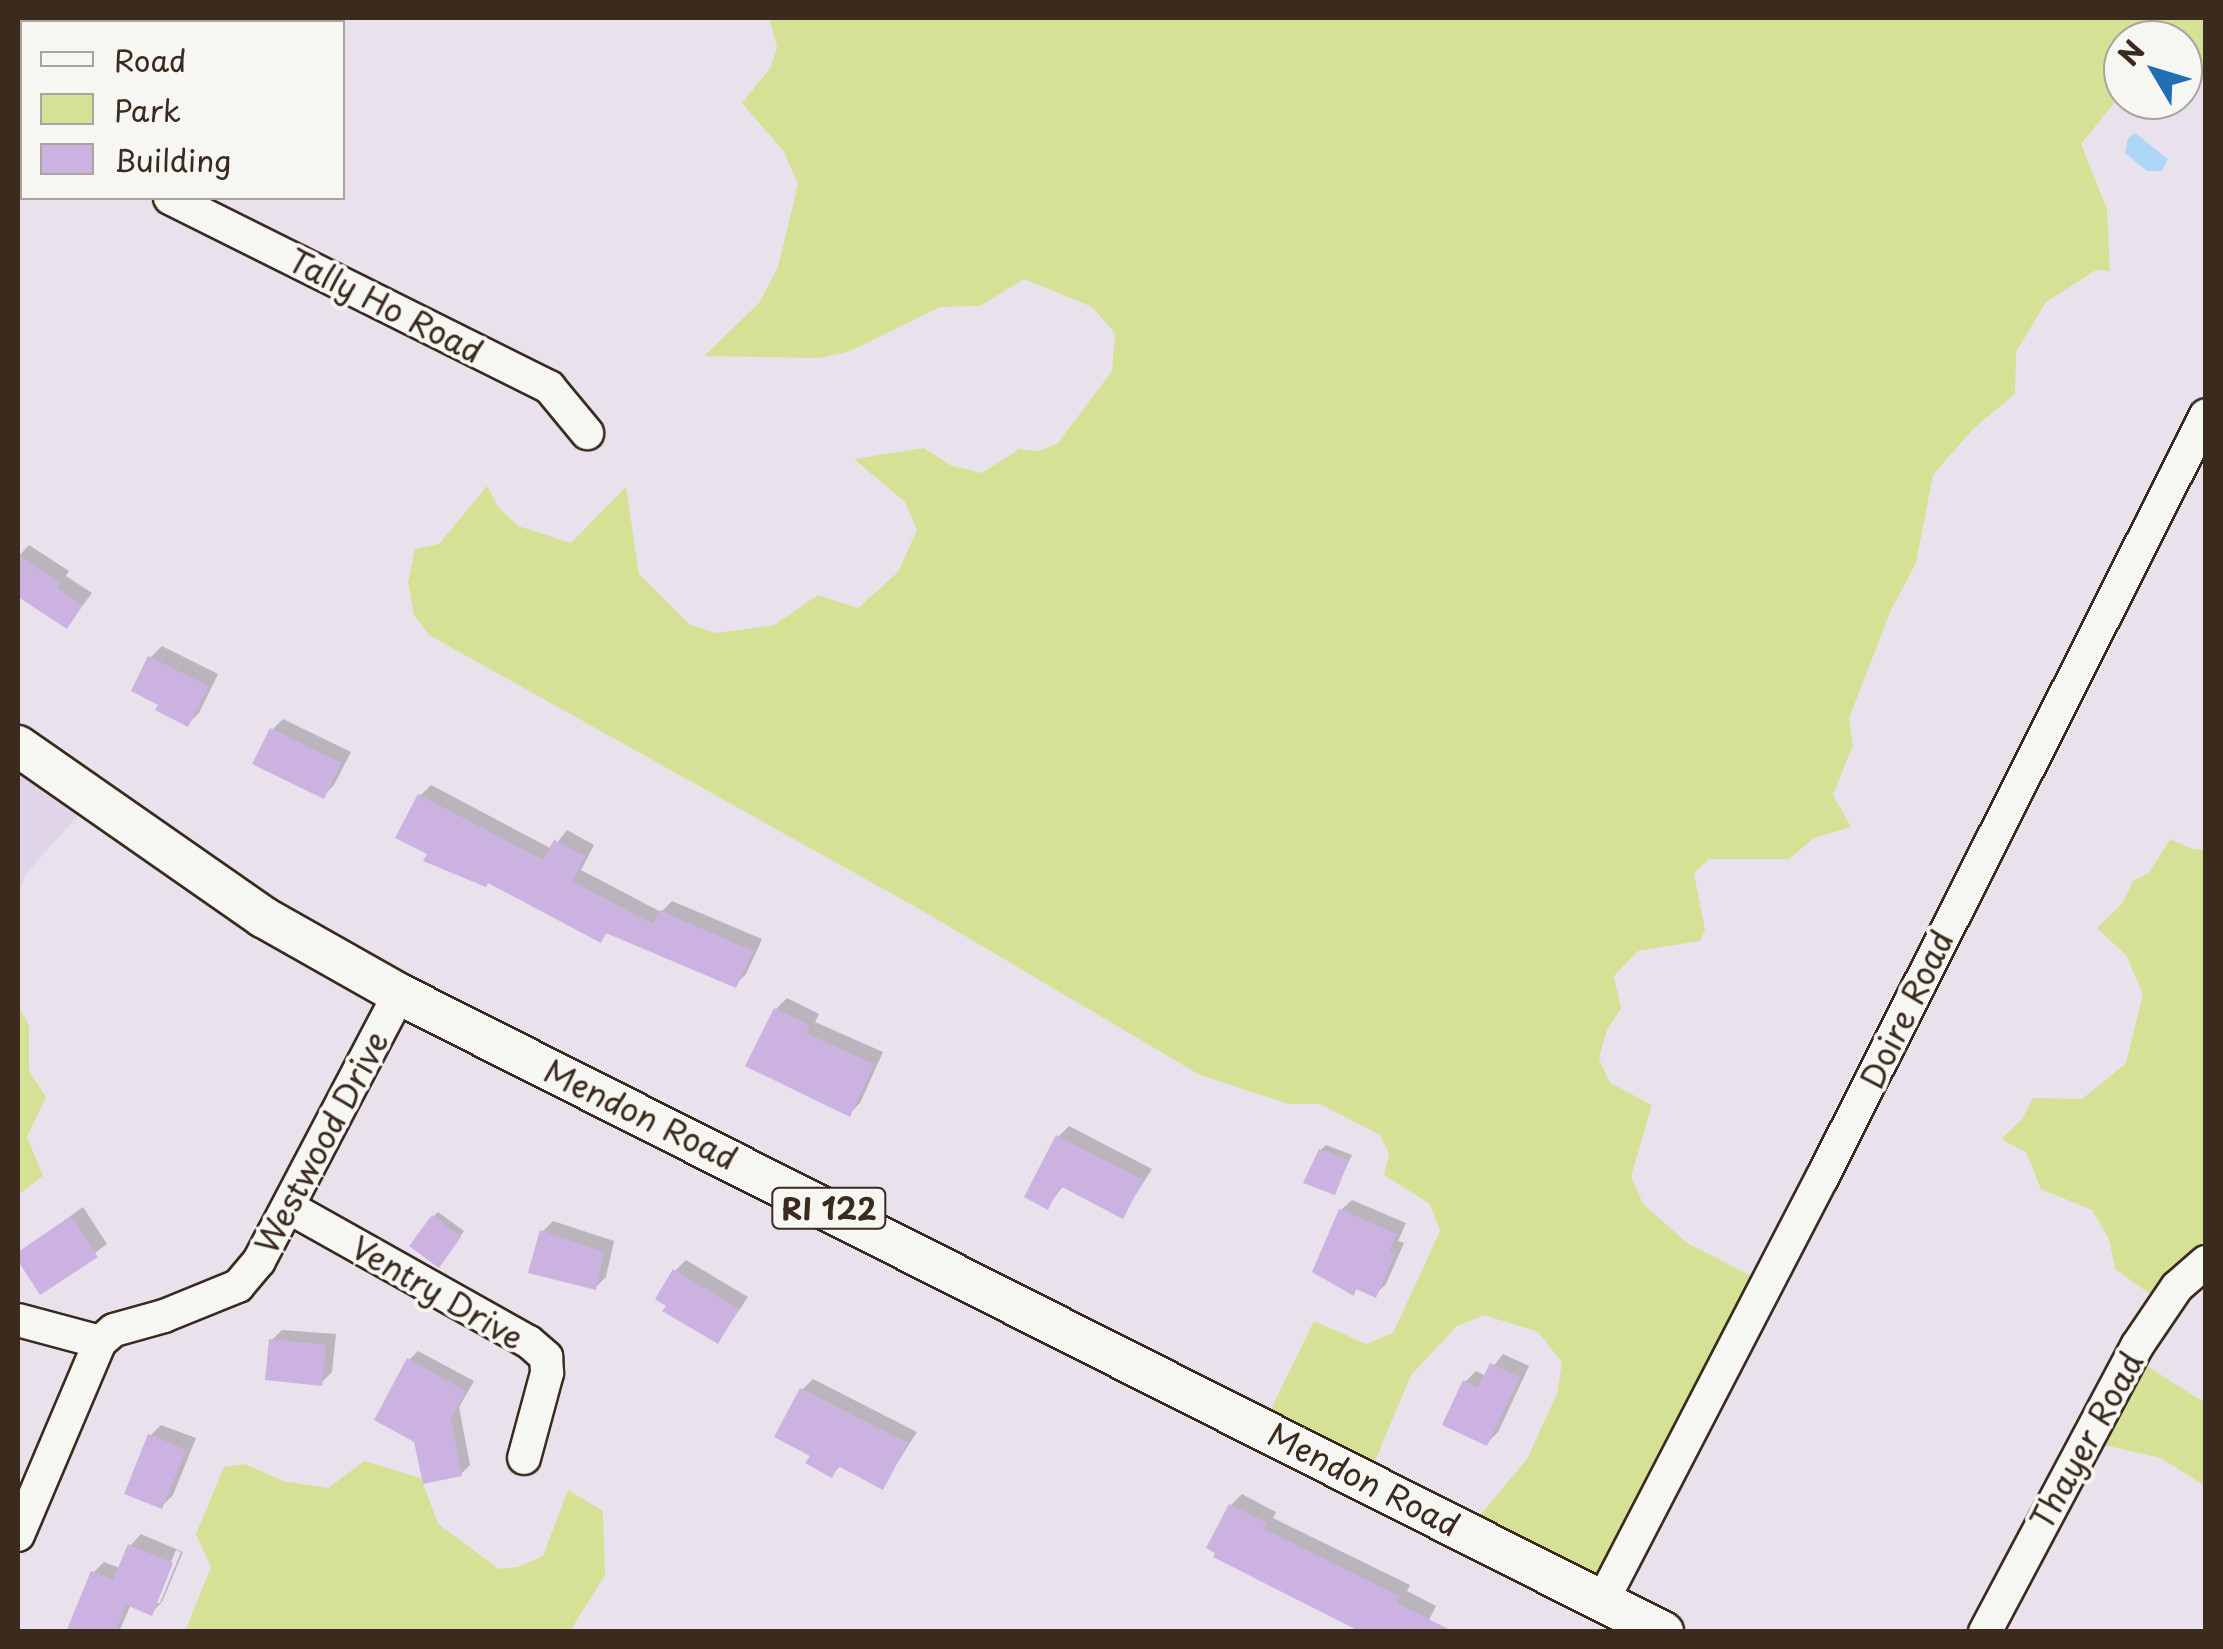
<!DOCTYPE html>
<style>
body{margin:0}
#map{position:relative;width:2223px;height:1649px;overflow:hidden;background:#e9e2ed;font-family:"Playpen Sans",sans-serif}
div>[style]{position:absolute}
.built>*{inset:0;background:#e0d4e9}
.green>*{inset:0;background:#d5e295}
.water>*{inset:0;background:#add6f7}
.shadow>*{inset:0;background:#0003}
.building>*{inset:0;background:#ccb2e0}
.roads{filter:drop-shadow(2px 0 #3b2a1e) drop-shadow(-2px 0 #3b2a1e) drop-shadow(0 2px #3b2a1e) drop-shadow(0 -2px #3b2a1e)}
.minor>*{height:32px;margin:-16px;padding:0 16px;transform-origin:16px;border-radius:16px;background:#f6f6f2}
.major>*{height:40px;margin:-20px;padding:0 20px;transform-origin:20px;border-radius:20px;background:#f6f6f2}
span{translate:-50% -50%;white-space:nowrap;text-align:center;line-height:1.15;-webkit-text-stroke:8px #f6f6f2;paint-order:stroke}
.shield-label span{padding:2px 8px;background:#f6f6f2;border:2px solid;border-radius:8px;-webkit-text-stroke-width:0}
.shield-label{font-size:30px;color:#3b2a1e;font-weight:700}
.street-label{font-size:32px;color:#3b2a1e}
.frame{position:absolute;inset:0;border:20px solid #3b2a1e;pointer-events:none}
.legend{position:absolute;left:20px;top:20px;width:325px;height:180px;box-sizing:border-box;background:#f6f6f2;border:2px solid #aba49d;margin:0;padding:12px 18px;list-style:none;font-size:30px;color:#3b2a1e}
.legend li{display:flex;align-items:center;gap:20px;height:50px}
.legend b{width:50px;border:2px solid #aba49d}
.north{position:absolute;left:2103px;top:20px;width:100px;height:100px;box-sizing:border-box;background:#f6f6f2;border:2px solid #aba49d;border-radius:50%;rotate:308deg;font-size:28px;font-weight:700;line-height:40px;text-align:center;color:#3b2a1e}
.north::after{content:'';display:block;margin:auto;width:35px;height:45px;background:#1f6fb2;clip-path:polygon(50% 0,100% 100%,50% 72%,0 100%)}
</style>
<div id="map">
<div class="built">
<i style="clip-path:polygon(18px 752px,88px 804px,25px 875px,18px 897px)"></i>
</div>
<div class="green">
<i style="clip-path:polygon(769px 18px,2205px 18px,2205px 79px,2183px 83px,2183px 40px,2123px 40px,2123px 92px,2081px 144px,2107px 209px,2110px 271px,2096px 270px,2046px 302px,2016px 352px,2015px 394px,1973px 429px,1933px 475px,1916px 563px,1891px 610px,1849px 718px,1853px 745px,1833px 795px,1851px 827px,1814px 838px,1789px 859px,1709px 859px,1694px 873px,1705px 930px,1700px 941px,1638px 951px,1614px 976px,1621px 1008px,1606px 1032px,1599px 1059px,1610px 1083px,1652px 1105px,1631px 1176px,1643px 1204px,1687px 1243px,1771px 1286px,1620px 1593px,1468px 1540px,1481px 1514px,1527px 1459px,1557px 1394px,1562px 1362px,1538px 1332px,1484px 1315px,1457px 1326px,1411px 1375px,1369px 1475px,1258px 1436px,1314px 1321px,1366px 1344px,1393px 1333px,1440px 1231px,1430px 1204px,1384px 1175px,1389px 1154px,1380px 1135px,1320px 1104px,1289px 1104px,1200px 1075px,921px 910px,429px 635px,414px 615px,408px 583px,415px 549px,439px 544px,487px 486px,499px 508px,518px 526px,571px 543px,626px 487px,639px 574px,689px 624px,716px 633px,774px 625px,818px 595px,858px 608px,898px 572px,917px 530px,905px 502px,854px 459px,924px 448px,952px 466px,982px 473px,1019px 449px,1039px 451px,1058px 443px,1112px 371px,1115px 333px,1092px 307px,1024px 279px,980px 306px,940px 307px,848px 352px,819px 358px,704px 356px,759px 303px,778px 267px,798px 184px,784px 152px,742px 103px,771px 67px,777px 47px)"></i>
<i style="clip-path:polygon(2170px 839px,2193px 849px,2205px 849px,2205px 1275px,2171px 1309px,2115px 1269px,2109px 1239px,2092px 1210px,2041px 1189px,2026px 1152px,2001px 1139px,2022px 1119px,2033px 1098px,2082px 1099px,2126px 1063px,2143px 994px,2126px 955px,2097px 928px,2122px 904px,2133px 881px,2149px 873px)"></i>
<i style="clip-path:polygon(18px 1006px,29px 1025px,29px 1071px,46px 1097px,27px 1137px,43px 1176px,18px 1195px)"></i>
<i style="clip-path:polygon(2139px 1361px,2205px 1403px,2205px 1486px,2161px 1458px,2095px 1443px)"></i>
<i style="clip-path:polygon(364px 1461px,421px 1478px,438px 1524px,499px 1569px,518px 1567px,543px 1556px,568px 1490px,603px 1511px,605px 1575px,570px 1631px,185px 1631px,211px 1567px,196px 1534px,224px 1467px,245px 1464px,283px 1481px,328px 1488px)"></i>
</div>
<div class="water">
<i style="clip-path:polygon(2135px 133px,2168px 159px,2162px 171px,2147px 171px,2125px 153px,2128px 138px)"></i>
</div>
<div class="shadow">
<i style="clip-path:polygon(29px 545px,69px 571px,66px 576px,92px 593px,67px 626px,18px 594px,18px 557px)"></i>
<i style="clip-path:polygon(162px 646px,218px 674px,199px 713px,188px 724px,161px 703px,151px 657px)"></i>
<i style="clip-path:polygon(283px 719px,351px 752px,334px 785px,323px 796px,272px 730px)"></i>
<i style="clip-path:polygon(431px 785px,552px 849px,567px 830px,594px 845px,581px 870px,661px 912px,672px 901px,762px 939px,746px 974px,735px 985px,609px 931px,600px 940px,430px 853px,420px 796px)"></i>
<i style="clip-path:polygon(787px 998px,819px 1014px,815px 1022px,883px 1052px,860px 1103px,849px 1114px,776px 1009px)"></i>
<i style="clip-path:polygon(1069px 1126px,1152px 1169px,1122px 1216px,1064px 1185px,1047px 1207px,1058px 1137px)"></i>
<i style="clip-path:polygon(1326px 1145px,1352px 1155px,1334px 1192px,1321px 1150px)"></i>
<i style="clip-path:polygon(1352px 1200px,1406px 1223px,1398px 1241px,1404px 1243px,1386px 1284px,1375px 1295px,1358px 1288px,1353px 1292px,1341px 1210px)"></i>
<i style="clip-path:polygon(83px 1207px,107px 1244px,41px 1292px,18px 1254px)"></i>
<i style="clip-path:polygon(438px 1212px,464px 1231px,443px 1260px,433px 1217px)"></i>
<i style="clip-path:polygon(553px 1221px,614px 1241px,606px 1277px,595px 1288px,542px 1232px)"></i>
<i style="clip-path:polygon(686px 1260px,748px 1297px,718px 1341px,675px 1271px)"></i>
<i style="clip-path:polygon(282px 1330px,336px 1334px,332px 1372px,321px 1383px,271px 1341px)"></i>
<i style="clip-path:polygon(418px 1351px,474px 1381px,459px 1407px,470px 1465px,461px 1474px,417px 1440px,409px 1360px)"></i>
<i style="clip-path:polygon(1503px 1354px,1529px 1366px,1498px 1432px,1487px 1443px,1465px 1382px,1476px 1371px,1486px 1376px)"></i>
<i style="clip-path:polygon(813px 1379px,917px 1432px,882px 1487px,841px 1465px,832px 1475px,813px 1455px,802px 1390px)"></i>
<i style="clip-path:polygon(161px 1425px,196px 1438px,173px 1495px,162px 1506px,150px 1436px)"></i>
<i style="clip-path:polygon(1242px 1494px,1276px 1512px,1273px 1518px,1410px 1585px,1407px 1591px,1436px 1606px,1423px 1632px,1367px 1632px,1231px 1505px)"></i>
<i style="clip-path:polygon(evenodd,141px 1534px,183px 1552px,162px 1602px,151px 1613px,131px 1604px,119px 1632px,85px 1632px,93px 1573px,104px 1562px,120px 1568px,130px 1546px,141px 1534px,176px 1550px,181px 1552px,160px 1603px,154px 1603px,176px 1550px)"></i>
</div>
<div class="building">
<i style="clip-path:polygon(18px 555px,60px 583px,57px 588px,83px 605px,67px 629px,18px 597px)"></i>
<i style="clip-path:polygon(148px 656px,209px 686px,188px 727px,155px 710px,158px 705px,131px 691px)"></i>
<i style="clip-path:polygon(270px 728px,341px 763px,324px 799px,252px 764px)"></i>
<i style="clip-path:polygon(418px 794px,543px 860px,554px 840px,585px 856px,572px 881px,653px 924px,659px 910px,753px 951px,736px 988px,606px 933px,601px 943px,488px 883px,486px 887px,423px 861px,427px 854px,395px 838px)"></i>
<i style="clip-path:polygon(774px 1008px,810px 1025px,806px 1033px,874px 1064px,850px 1117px,745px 1066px)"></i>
<i style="clip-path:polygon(1056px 1135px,1143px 1180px,1123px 1219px,1060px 1186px,1048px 1210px,1024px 1197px)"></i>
<i style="clip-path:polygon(1319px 1149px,1349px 1160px,1335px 1195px,1303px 1183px)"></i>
<i style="clip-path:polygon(1339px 1209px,1397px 1234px,1389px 1252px,1395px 1254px,1376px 1298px,1356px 1289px,1354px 1296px,1312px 1272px)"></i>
<i style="clip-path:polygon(432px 1215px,461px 1237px,439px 1268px,409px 1246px)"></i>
<i style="clip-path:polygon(71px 1216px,98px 1257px,40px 1295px,18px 1261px,18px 1252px)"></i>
<i style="clip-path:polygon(540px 1230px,604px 1252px,596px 1290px,528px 1273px)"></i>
<i style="clip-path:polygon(673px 1269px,739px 1309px,718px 1344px,662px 1311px,666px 1306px,655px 1299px)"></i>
<i style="clip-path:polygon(269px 1339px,326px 1345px,322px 1386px,265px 1380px)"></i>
<i style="clip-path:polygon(407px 1358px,466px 1391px,451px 1418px,462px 1476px,423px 1484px,414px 1442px,374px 1420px)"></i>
<i style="clip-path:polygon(1490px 1363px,1520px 1377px,1487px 1446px,1442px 1425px,1463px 1380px,1478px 1388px)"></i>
<i style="clip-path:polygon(800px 1388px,908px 1443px,883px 1490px,838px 1466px,832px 1478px,805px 1463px,810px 1456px,774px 1437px)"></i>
<i style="clip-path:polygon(148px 1434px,186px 1450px,162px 1509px,124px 1494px)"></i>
<i style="clip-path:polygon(1229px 1504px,1267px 1523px,1264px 1529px,1401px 1597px,1397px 1603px,1454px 1632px,1361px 1632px,1213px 1557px,1215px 1553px,1206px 1548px)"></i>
<i style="clip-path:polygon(128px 1544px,173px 1563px,152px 1616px,126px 1605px,115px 1632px,66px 1632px,91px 1571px,113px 1580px)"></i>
</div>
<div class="roads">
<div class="minor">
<i style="left:18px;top:127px;width:5px;rotate:37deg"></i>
<i style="left:170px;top:198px;width:424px;rotate:26.5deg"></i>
<i style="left:549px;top:387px;width:60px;rotate:50.4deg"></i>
<i style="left:290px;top:1208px;width:274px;rotate:29.3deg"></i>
<i style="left:529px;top:1342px;width:23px;rotate:41deg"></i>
<i style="left:546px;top:1357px;width:16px;rotate:86deg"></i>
<i style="left:547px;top:1373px;width:88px;rotate:105.1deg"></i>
<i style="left:18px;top:1320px;width:85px;rotate:15deg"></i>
<i style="left:18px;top:1535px;width:210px;rotate:-67deg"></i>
<i style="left:100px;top:1342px;width:18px;rotate:-41deg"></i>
<i style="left:114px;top:1330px;width:52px;rotate:-15.6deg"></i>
<i style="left:164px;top:1316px;width:80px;rotate:-22.1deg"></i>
<i style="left:238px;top:1286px;width:33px;rotate:-50deg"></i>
<i style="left:259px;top:1261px;width:301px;rotate:-62.3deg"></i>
<i style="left:1603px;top:1600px;width:475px;rotate:-62.6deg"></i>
<i style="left:1822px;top:1178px;width:854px;rotate:-63.28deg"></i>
<i style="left:1985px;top:1632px;width:324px;rotate:-62deg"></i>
<i style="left:2137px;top:1346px;width:71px;rotate:-55.9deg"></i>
<i style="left:2177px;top:1287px;width:38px;rotate:-41deg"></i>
</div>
<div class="major">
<i style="left:18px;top:746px;width:299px;rotate:34.9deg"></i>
<i style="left:263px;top:917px;width:156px;rotate:29.5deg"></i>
<i style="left:399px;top:994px;width:1416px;rotate:26.78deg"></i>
</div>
</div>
<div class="shield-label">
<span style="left:829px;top:1208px">RI 122</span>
</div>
<div class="street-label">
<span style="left:386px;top:305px;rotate:27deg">Tally Ho Road</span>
<span style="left:1906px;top:1009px;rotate:-64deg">Doire Road</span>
<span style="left:641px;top:1114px;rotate:26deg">Mendon Road</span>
<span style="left:321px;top:1142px;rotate:-62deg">Westwood Drive</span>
<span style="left:438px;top:1292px;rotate:30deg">Ventry Drive</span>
<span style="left:2086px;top:1440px;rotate:-61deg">Thayer Road</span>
<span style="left:1364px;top:1479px;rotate:27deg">Mendon Road</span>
</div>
<div class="frame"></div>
<ul class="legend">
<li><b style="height:12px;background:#f6f6f2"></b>Road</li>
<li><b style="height:28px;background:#d5e295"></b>Park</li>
<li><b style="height:28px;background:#ccb2e0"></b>Building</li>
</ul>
<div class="north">N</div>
</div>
